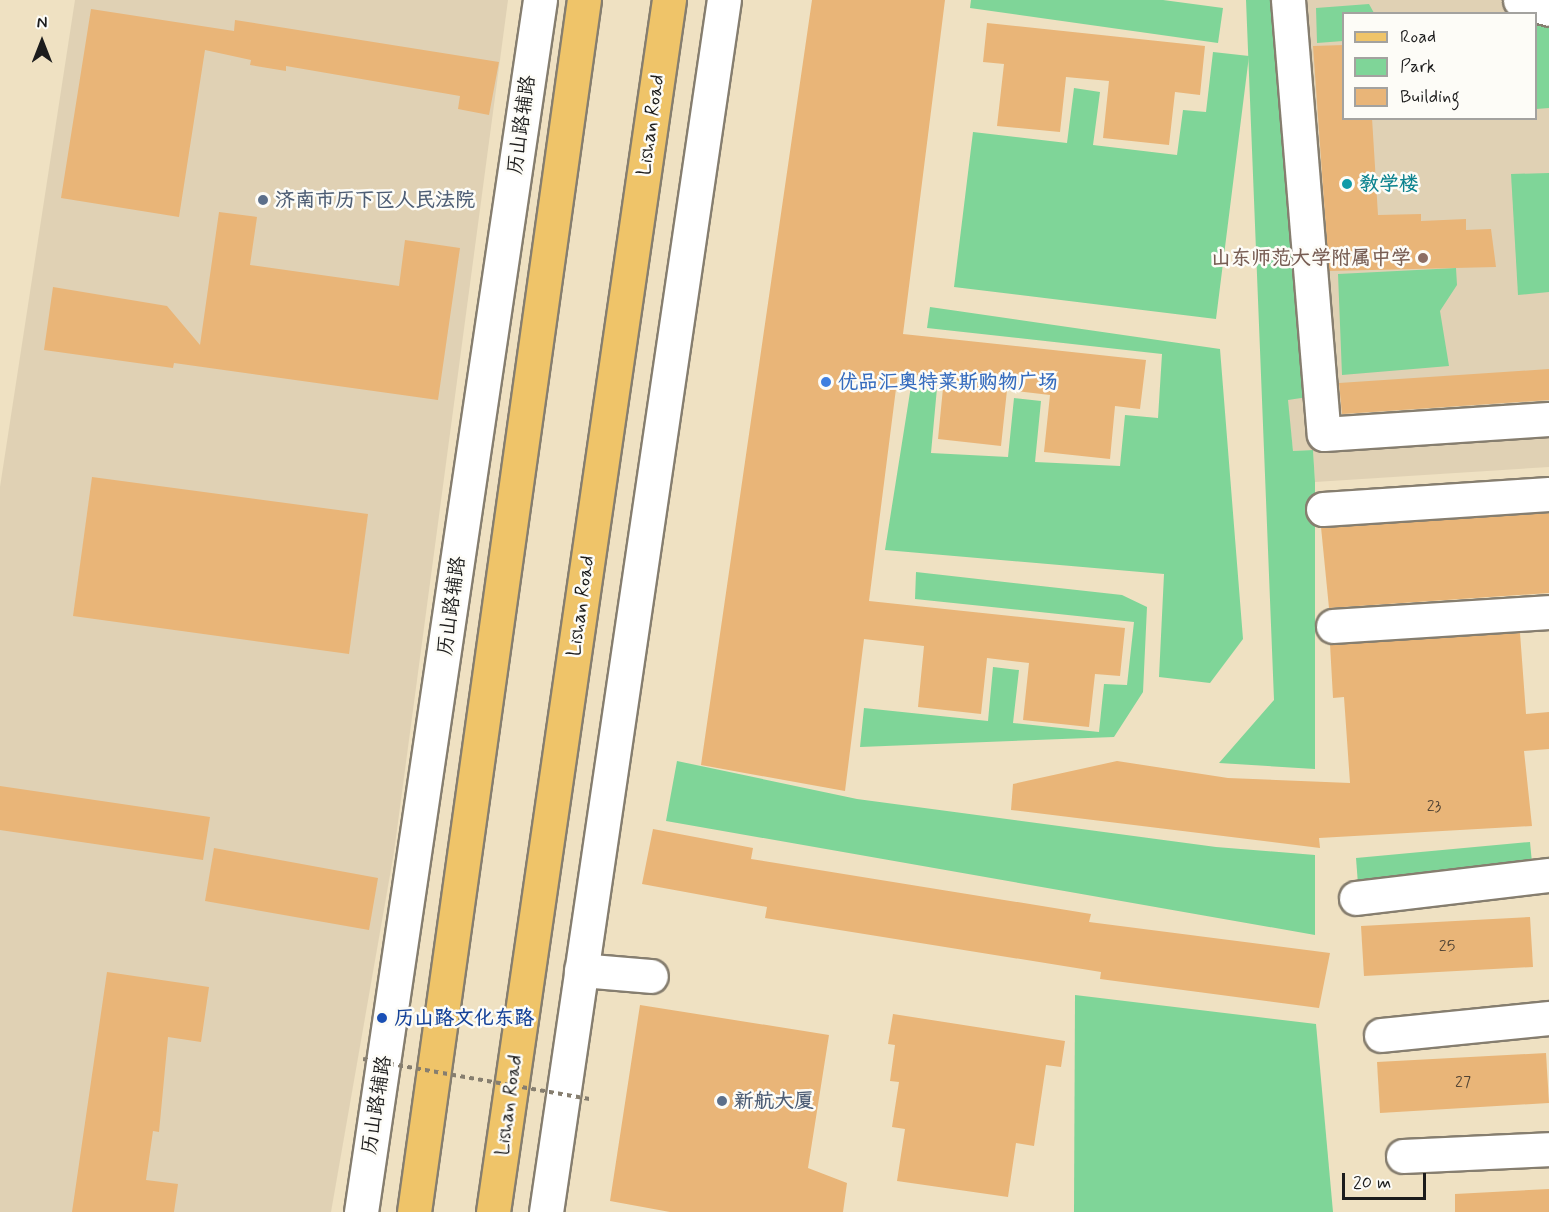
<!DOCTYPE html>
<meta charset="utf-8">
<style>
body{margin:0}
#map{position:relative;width:1549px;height:1212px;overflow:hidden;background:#efe1c2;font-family:Mynerve,"LXGW WenKai TC",sans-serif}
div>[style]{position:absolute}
.built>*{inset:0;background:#e0d1b4}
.green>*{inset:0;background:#7fd598}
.building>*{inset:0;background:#e9b578}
.roads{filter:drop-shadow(2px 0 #867e6f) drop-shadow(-2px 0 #867e6f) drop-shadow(0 2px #867e6f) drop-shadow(0 -2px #867e6f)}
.minor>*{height:33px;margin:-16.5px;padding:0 16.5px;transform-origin:16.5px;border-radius:16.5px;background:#fff}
.major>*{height:33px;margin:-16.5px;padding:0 16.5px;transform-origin:16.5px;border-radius:16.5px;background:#efc469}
.path-bridge>*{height:4px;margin-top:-2px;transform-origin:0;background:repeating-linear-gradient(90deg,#867e6f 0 4.5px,transparent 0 9px)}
.dots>*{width:16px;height:16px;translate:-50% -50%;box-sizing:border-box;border:3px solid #fdfcf7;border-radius:50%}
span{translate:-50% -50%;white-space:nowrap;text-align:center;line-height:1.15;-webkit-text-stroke:5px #fdfcf7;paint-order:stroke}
.number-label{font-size:16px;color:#4f4233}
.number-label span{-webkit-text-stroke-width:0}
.street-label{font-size:20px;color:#1c1c1c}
.culture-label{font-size:20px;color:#0d838f;font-weight:700}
.left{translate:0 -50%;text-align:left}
.service-label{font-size:20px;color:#4e5e75;font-weight:700}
.education-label{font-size:20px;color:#785e54;font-weight:700}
.right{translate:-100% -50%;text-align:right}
.shop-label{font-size:20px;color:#366cbe;font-weight:700}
.transit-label{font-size:20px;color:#164399;font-weight:700}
.legend{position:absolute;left:1342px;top:12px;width:195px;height:108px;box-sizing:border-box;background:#fdfcf7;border:2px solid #a3a29f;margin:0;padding:8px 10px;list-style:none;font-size:18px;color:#1c1c1c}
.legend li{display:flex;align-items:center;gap:12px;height:30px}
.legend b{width:30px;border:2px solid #a3a29f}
.north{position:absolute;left:12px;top:12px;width:60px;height:60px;-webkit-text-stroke:4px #fdfcf7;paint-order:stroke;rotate:0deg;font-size:16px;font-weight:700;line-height:24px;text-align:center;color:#1c1c1c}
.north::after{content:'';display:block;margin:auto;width:21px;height:27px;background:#1c1c1c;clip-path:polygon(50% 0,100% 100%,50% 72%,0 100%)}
.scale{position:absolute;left:1342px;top:1173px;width:84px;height:27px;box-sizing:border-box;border:3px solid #1c1c1c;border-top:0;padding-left:8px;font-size:18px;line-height:21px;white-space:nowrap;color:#1c1c1c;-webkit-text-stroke:4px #fdfcf7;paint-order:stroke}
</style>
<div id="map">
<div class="built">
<i style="clip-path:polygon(75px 0,508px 0,394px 852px,331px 1212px,0 1212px,0 487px)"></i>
<i style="clip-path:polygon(evenodd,1275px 0,1549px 0,1549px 467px,1315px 482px,1313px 450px,1293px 451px,1287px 399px,1307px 397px,1275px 0,1344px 14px,1536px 14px,1536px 118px,1344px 118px,1344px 14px)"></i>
</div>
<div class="green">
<i style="clip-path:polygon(971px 0,1163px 0,1223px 8px,1218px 43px,970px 8px)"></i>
<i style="clip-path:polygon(1246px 0,1275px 0,1308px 397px,1288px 400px,1293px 451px,1313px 450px,1315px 482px,1315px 769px,1219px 763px,1274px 700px)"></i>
<i style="clip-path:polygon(1369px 4px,1374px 13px,1344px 14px,1343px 41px,1317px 43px,1316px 8px)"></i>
<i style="clip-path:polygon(1536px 22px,1549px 27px,1549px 108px,1536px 109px)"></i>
<i style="clip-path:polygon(1213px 52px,1249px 56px,1216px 319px,954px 287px,973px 132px,1067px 143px,1074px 88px,1100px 92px,1093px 145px,1177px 155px,1183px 110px,1206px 112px)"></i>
<i style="clip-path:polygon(1549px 173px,1549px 292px,1518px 295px,1511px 174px)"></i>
<i style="clip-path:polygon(1456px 268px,1457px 285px,1440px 311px,1449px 366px,1342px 375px,1338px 274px)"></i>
<i style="clip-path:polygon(930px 307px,1220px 349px,1243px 639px,1210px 683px,1159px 677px,1164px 574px,885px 550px,911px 386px,937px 388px,931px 453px,1008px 457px,1014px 398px,1041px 401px,1035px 462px,1120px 466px,1125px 415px,1158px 418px,1162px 354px,927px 328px)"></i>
<i style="clip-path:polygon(916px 572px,1122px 595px,1147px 607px,1143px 692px,1114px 737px,860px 747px,864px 708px,988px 721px,993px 667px,1019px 670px,1013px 723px,1099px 732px,1104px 684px,1127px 685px,1134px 622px,915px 599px)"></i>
<i style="clip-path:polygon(677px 761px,857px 799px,1216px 847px,1315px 855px,1315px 935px,666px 821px)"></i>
<i style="clip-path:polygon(1530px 842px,1535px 894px,1360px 910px,1356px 858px)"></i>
<i style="clip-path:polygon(1075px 995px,1316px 1024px,1333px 1212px,1074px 1212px)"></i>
</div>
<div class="building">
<i style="clip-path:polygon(812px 0,945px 0,903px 334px,1146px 360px,1140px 409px,1115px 406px,1110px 459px,1044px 452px,1050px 395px,1007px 390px,1001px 446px,938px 439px,944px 378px,898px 373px,869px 601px,1125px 628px,1120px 676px,1095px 674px,1089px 727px,1023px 720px,1029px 663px,987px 658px,981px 714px,918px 707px,924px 646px,864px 639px,845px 791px,701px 765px)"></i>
<i style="clip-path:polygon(91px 9px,234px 31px,235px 20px,499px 62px,489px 115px,458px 109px,460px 96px,286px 66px,286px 71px,250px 65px,251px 60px,205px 50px,179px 217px,61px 198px)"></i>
<i style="clip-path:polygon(987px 23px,1205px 46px,1200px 95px,1175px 92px,1169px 145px,1103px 138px,1109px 81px,1066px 77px,1060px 132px,997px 126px,1004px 64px,983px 62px)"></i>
<i style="clip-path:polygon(1344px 45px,1344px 118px,1372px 118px,1378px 215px,1421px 214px,1421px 221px,1466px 219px,1466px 230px,1491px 229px,1496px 267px,1329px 271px,1313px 46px)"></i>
<i style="clip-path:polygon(219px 212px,257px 217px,250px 265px,399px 286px,405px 240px,460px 248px,438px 400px,174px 363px,173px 368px,44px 350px,53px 287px,167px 306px,200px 345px)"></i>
<i style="clip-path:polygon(1549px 369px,1549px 400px,1342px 414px,1339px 383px)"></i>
<i style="clip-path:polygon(92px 477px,368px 514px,349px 654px,73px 616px)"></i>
<i style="clip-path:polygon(1549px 513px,1549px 593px,1329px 608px,1321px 527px)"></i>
<i style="clip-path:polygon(1520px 633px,1526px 714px,1549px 712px,1549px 749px,1524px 751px,1532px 826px,1319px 838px,1320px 848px,1011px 810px,1013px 784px,1117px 761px,1228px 778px,1350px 783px,1344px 697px,1333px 698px,1330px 644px)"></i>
<i style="clip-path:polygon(0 786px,210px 817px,203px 860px,0 830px)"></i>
<i style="clip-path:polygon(653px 829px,753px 848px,751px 859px,1091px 914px,1089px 922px,1330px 953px,1319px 1008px,1100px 979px,1101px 972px,765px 918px,767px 907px,642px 884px)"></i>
<i style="clip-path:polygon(214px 848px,378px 878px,369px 930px,205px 901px)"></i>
<i style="clip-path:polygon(1530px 917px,1533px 967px,1364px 976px,1361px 926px)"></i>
<i style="clip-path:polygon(107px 972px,209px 987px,201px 1042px,168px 1037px,159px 1132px,153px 1131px,146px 1180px,178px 1184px,174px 1212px,72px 1212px)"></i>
<i style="clip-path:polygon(640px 1005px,829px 1035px,808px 1168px,847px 1183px,843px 1212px,670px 1212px,610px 1201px)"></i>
<i style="clip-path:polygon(893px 1014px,1065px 1041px,1061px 1067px,1046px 1065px,1034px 1146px,1016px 1143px,1008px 1197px,897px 1181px,905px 1129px,892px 1127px,899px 1082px,890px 1081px,895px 1045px,888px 1044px)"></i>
<i style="clip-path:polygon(1546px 1053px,1549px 1103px,1380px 1113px,1377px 1062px)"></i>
<i style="clip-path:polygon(1549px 1189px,1549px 1212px,1455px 1212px,1455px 1194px)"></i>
</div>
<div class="roads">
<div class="minor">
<i style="left:1288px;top:0;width:435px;rotate:85.3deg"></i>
<i style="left:1324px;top:434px;width:225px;rotate:-3.8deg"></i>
<i style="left:1520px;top:0;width:30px;rotate:17deg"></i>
<i style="left:1323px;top:509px;width:226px;rotate:-3.8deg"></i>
<i style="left:1333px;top:626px;width:216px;rotate:-3.7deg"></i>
<i style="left:1356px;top:898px;width:194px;rotate:-6.8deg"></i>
<i style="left:581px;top:970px;width:70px;rotate:4.9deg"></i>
<i style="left:1381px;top:1035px;width:169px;rotate:-5.8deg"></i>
<i style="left:1403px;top:1156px;width:146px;rotate:-2.7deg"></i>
<i style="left:361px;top:1212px;width:1225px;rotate:-81.6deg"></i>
<i style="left:546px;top:1212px;width:1225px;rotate:-81.65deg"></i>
</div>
<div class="major">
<i style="left:414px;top:1212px;width:1224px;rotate:-82.02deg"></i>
<i style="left:493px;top:1212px;width:1225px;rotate:-81.74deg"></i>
</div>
</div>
<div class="path-bridge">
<i style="left:363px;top:1059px;width:230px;rotate:10deg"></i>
</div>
<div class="dots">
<i style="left:1347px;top:184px;background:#0f9aa8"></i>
<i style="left:263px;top:200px;background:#5c6f8a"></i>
<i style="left:1423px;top:258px;background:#8d6e63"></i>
<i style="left:826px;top:382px;background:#3f7fe0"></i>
<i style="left:382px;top:1018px;background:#1a4fb4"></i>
<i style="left:722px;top:1101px;background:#5c6f8a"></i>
</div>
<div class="number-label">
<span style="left:1434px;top:807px">23</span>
<span style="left:1447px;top:947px">25</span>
<span style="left:1463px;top:1083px">27</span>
</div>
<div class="street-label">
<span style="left:522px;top:125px;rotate:-82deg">历山路辅路</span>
<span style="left:651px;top:125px;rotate:-82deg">Lishan Road</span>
<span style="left:452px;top:606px;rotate:-82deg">历山路辅路</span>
<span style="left:581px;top:606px;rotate:-82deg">Lishan Road</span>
<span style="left:377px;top:1105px;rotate:-81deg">历山路辅路</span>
<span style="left:509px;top:1105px;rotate:-82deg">Lishan Road</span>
</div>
<div class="culture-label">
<span class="left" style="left:1359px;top:184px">教学楼</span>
</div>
<div class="service-label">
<span class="left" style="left:275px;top:200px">济南市历下区人民法院</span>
<span class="left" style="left:734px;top:1101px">新航大厦</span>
</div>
<div class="education-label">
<span class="right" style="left:1411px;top:258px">山东师范大学附属中学</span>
</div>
<div class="shop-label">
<span class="left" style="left:838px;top:382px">优品汇奥特莱斯购物广场</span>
</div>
<div class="transit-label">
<span class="left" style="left:394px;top:1018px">历山路文化东路</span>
</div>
<ul class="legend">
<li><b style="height:8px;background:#efc469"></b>Road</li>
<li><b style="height:16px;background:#7fd598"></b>Park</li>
<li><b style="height:16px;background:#e9b578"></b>Building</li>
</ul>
<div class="north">N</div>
<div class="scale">20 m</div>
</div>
